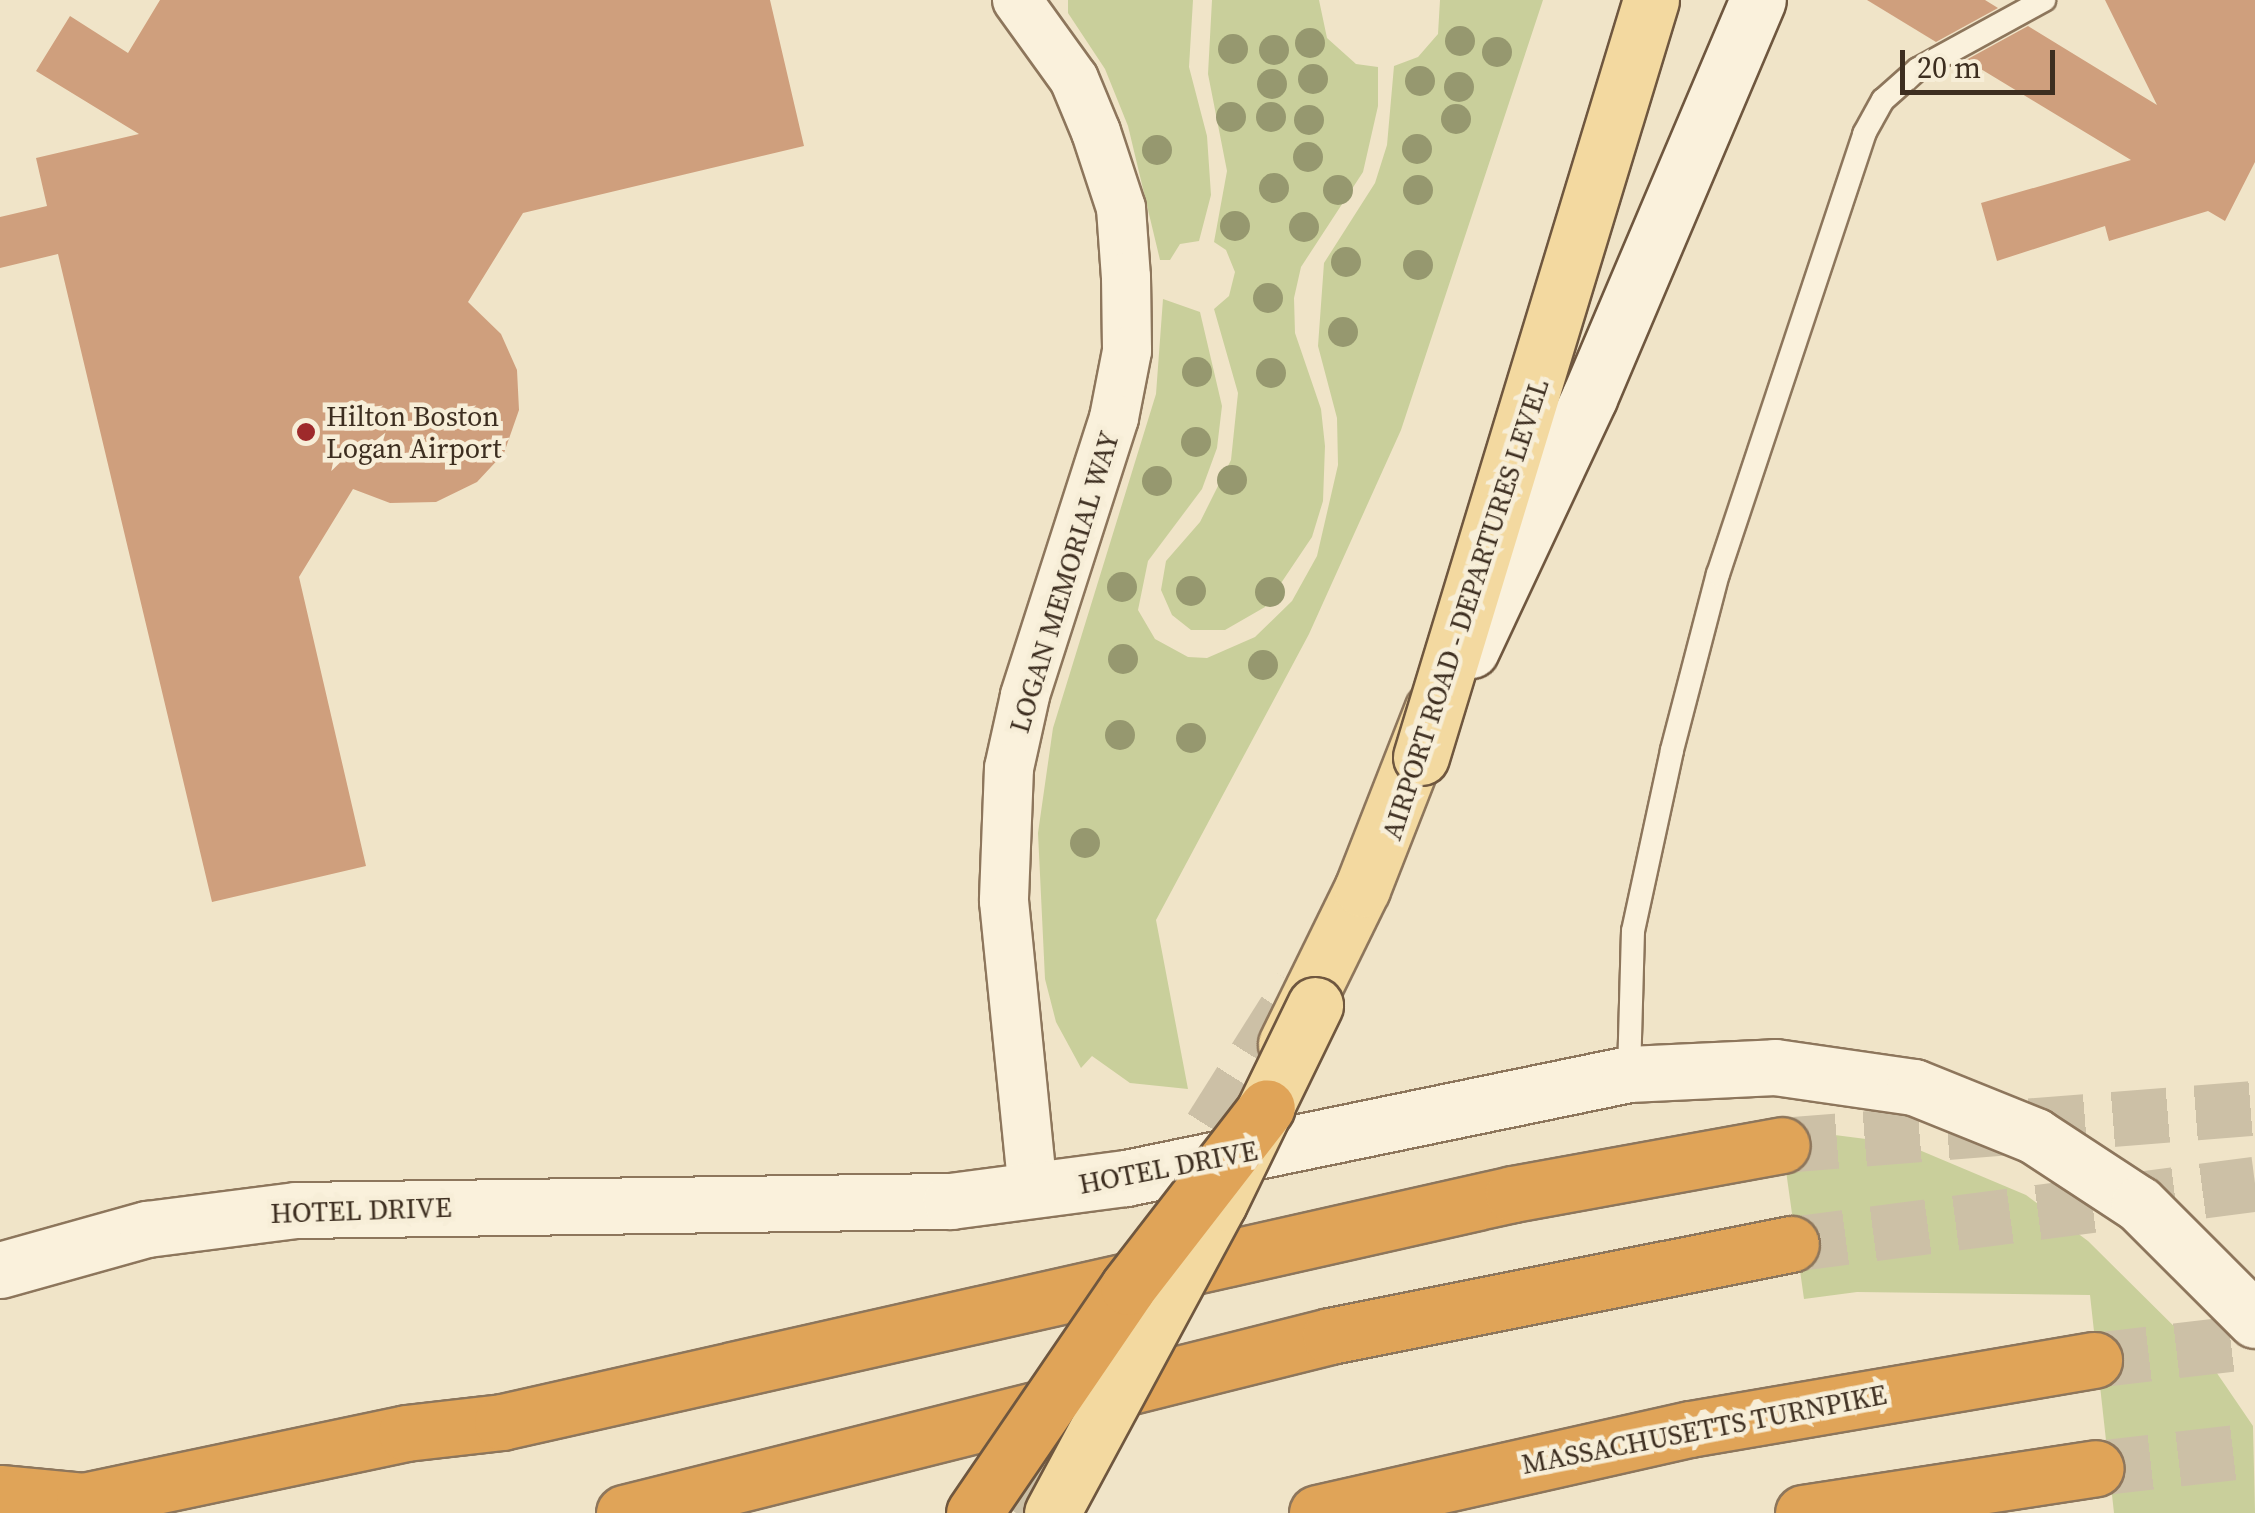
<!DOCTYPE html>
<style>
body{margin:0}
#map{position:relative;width:2255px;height:1513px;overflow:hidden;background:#f0e4c8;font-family:"Source Serif 4",serif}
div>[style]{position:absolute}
.green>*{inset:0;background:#c9cf9b}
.building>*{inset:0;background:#cf9f7d}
.primary-tunnel>*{height:55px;margin-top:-27.5px;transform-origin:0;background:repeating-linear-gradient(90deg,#ccc0a6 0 55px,transparent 0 83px)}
.highway-tunnel>*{height:55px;margin-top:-27.5px;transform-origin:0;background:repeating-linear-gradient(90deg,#ccc0a6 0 55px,transparent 0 83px)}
.roads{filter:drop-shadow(2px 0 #8d765c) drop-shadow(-2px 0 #8d765c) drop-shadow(0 2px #8d765c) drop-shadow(0 -2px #8d765c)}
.lane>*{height:22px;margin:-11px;padding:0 11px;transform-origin:11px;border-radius:11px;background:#faf1dc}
.street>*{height:48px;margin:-24px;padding:0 24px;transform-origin:24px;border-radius:24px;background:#faf1dc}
.secondary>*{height:55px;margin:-27.5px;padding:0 27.5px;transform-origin:27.5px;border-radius:27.5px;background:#faf1dc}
.primary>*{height:55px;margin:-27.5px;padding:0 27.5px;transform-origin:27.5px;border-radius:27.5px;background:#f3d9a0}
.highway>*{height:55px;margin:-27.5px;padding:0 27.5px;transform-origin:27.5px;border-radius:27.5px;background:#e0a458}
.bridges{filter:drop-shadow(2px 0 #6f573f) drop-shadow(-2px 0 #6f573f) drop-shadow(0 2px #6f573f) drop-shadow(0 -2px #6f573f)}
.secondary-bridge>*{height:55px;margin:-27.5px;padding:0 27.5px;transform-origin:27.5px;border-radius:27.5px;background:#faf1dc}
.primary-bridge>*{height:55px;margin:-27.5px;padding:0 27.5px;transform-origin:27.5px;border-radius:27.5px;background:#f3d9a0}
.highway-bridge>*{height:55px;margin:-27.5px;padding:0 27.5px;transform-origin:27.5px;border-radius:27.5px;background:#e0a458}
.trees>*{width:30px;height:30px;margin:-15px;border-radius:50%;background:#96986f}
.dots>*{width:28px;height:28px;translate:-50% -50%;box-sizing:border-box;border:5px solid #f7eed8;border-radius:50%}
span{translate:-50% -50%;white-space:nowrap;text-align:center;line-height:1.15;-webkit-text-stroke:9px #f7eed8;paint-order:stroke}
.poi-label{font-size:28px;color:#3d2e20}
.left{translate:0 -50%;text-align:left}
.street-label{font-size:28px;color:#3d2e20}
.scale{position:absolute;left:1900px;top:50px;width:155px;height:45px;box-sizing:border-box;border:5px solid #3d2e20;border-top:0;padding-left:12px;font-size:30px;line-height:35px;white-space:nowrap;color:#3d2e20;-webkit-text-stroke:8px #f7eed8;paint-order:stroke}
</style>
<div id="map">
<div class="green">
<i style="clip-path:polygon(1068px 0,1193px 0,1189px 67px,1207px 136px,1211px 195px,1199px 241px,1180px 244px,1170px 260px,1160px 260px,1128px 126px,1105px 69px,1068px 13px)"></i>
<i style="clip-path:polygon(1212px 0,1319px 0,1327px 38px,1356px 64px,1378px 67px,1378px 106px,1363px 172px,1301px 267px,1294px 298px,1295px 333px,1321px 409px,1325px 446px,1323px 501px,1312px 537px,1265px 607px,1225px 630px,1191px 630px,1172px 615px,1161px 590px,1166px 561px,1200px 522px,1231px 460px,1238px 393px,1214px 309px,1229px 296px,1235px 272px,1226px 250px,1214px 242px,1227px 171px,1208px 74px)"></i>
<i style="clip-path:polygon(1440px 0,1543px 0,1401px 430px,1309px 634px,1156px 920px,1188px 1089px,1130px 1083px,1092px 1056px,1081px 1068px,1056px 1022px,1045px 979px,1038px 833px,1053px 728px,1156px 394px,1163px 299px,1200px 312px,1222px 406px,1217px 448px,1202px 489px,1148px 561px,1138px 610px,1155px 639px,1188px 657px,1207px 658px,1255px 637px,1292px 601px,1317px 556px,1338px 465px,1337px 418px,1318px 346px,1324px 263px,1375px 183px,1387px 145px,1394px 66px,1418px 57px,1438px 34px)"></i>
<i style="clip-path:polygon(1780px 1128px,1905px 1144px,2026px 1195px,2088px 1241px,2208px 1360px,2253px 1426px,2255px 1513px,2114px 1513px,2090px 1295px,1857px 1292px,1804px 1299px)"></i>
</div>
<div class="building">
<i style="clip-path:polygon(160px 0,770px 0,804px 146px,523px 213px,468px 302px,501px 334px,517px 370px,519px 410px,504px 453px,477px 482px,436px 502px,390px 503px,353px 489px,299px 577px,366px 866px,212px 902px,58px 254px,0 268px,0 217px,47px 206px,36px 158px,139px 134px,36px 71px,70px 16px,128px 53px)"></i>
<i style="clip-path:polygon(1867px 0,1985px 0,1998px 8px,1936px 42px)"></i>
<i style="clip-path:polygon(2105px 0,2255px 0,2255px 162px,2225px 221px,2208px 211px,2109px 241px,2105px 226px,1997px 261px,1981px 203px,2131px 160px,1966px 60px,2028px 26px,2157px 105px)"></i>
</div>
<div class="primary-tunnel">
<i style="left:1017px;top:1513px;width:167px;rotate:-60.2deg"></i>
</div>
<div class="highway-tunnel">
<i style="left:1782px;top:1145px;width:474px;rotate:-4.5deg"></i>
<i style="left:1167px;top:1198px;width:249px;rotate:-57.8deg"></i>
<i style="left:1791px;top:1244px;width:468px;rotate:-7.4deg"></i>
<i style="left:2094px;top:1360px;width:162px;rotate:-6.7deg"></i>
<i style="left:2096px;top:1468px;width:160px;rotate:-6.5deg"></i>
</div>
<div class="roads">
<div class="lane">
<i style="left:1629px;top:1074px;width:143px;rotate:-88.4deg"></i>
<i style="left:1633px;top:931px;width:185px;rotate:-77.8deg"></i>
<i style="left:1672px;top:750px;width:182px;rotate:-75.4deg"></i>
<i style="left:1718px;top:574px;width:464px;rotate:-71.6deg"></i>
<i style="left:1864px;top:134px;width:39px;rotate:-61deg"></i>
<i style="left:1883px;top:100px;width:47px;rotate:-41.5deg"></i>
<i style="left:1918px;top:69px;width:144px;rotate:-28.7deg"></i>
</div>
<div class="street">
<i style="left:1017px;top:0;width:97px;rotate:54.2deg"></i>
<i style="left:1074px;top:79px;width:57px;rotate:67.5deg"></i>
<i style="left:1096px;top:132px;width:80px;rotate:71.8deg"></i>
<i style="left:1121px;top:208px;width:69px;rotate:85.9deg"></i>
<i style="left:1126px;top:277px;width:74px;rotate:89.2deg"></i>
<i style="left:1127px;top:351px;width:68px;rotate:101deg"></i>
<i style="left:1114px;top:418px;width:292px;rotate:107.8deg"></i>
<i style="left:1025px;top:696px;width:74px;rotate:102.5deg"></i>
<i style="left:1009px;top:768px;width:133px;rotate:92.2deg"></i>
<i style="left:1004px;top:901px;width:290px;rotate:84.3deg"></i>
</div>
<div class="secondary">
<i style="left:0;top:1270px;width:153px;rotate:-15.6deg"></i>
<i style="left:147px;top:1229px;width:150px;rotate:-7.3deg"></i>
<i style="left:296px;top:1210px;width:655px;rotate:-0.79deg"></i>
<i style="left:951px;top:1201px;width:177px;rotate:-7.5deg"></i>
<i style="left:1126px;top:1178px;width:514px;rotate:-11.68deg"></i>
<i style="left:1629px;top:1074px;width:146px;rotate:-2.7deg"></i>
<i style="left:1775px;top:1067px;width:140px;rotate:8.2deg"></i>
<i style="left:1914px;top:1087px;width:131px;rotate:22deg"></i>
<i style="left:2035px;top:1136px;width:124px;rotate:33.2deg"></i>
<i style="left:2139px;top:1204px;width:164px;rotate:45deg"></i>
</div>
<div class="primary">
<i style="left:1286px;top:1044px;width:173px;rotate:-63.9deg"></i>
<i style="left:1362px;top:889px;width:192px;rotate:-68.6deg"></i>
</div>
<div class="highway">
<i style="left:0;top:1493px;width:84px;rotate:5.4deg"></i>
<i style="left:84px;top:1501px;width:329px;rotate:-11.9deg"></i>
<i style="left:406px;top:1433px;width:97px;rotate:-6.5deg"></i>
<i style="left:502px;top:1422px;width:1036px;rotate:-12.71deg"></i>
<i style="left:1513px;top:1194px;width:273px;rotate:-10.3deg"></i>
<i style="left:624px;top:1513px;width:728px;rotate:-14.07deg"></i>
<i style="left:1330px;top:1336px;width:470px;rotate:-11.3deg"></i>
<i style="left:1317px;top:1513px;width:382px;rotate:-12.7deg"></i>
<i style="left:1690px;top:1429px;width:410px;rotate:-9.7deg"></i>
<i style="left:1803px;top:1513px;width:296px;rotate:-8.7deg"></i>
</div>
</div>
<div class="bridges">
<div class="secondary-bridge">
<i style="left:1471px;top:650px;width:278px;rotate:-64.9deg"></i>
<i style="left:1589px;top:398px;width:432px;rotate:-67deg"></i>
</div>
<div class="primary-bridge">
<i style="left:1421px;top:757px;width:791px;rotate:-73.1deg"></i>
<i style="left:1052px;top:1513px;width:352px;rotate:-61.7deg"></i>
<i style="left:1219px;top:1203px;width:220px;rotate:-64.1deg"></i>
</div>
<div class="highway-bridge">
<i style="left:974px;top:1513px;width:273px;rotate:-55.7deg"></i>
<i style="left:1128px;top:1287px;width:227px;rotate:-52.3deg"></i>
</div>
</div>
<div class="trees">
<i style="left:1460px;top:41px"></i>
<i style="left:1310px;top:43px"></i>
<i style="left:1233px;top:49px"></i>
<i style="left:1274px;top:50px"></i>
<i style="left:1497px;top:52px"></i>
<i style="left:1313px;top:79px"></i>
<i style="left:1420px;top:81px"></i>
<i style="left:1272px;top:84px"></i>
<i style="left:1459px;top:87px"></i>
<i style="left:1231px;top:117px"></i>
<i style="left:1271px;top:117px"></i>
<i style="left:1456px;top:119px"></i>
<i style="left:1309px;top:120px"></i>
<i style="left:1417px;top:149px"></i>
<i style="left:1157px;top:150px"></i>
<i style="left:1308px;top:157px"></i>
<i style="left:1274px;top:188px"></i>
<i style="left:1338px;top:190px"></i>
<i style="left:1418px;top:190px"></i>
<i style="left:1235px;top:226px"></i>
<i style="left:1304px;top:227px"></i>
<i style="left:1346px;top:262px"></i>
<i style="left:1418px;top:265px"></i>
<i style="left:1268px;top:298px"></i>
<i style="left:1343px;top:332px"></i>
<i style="left:1197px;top:372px"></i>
<i style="left:1271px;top:373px"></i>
<i style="left:1196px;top:442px"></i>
<i style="left:1232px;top:480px"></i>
<i style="left:1157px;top:481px"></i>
<i style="left:1122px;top:587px"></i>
<i style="left:1191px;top:591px"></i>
<i style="left:1270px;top:592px"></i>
<i style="left:1123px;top:659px"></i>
<i style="left:1263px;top:665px"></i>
<i style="left:1120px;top:735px"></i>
<i style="left:1191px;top:738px"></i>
<i style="left:1085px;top:843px"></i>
</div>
<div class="dots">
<i style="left:306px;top:432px;background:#9e2a2b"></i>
</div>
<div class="poi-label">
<span class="left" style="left:326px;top:432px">Hilton Boston<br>Logan Airport</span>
</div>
<div class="street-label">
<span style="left:1064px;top:582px;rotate:-73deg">LOGAN MEMORIAL WAY</span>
<span style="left:1465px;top:609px;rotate:-72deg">AIRPORT ROAD - DEPARTURES LEVEL</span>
<span style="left:1168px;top:1167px;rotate:-11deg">HOTEL DRIVE</span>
<span style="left:361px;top:1210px;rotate:-2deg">HOTEL DRIVE</span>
<span style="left:1704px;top:1429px;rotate:-11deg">MASSACHUSETTS TURNPIKE</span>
</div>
<div class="scale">20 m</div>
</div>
